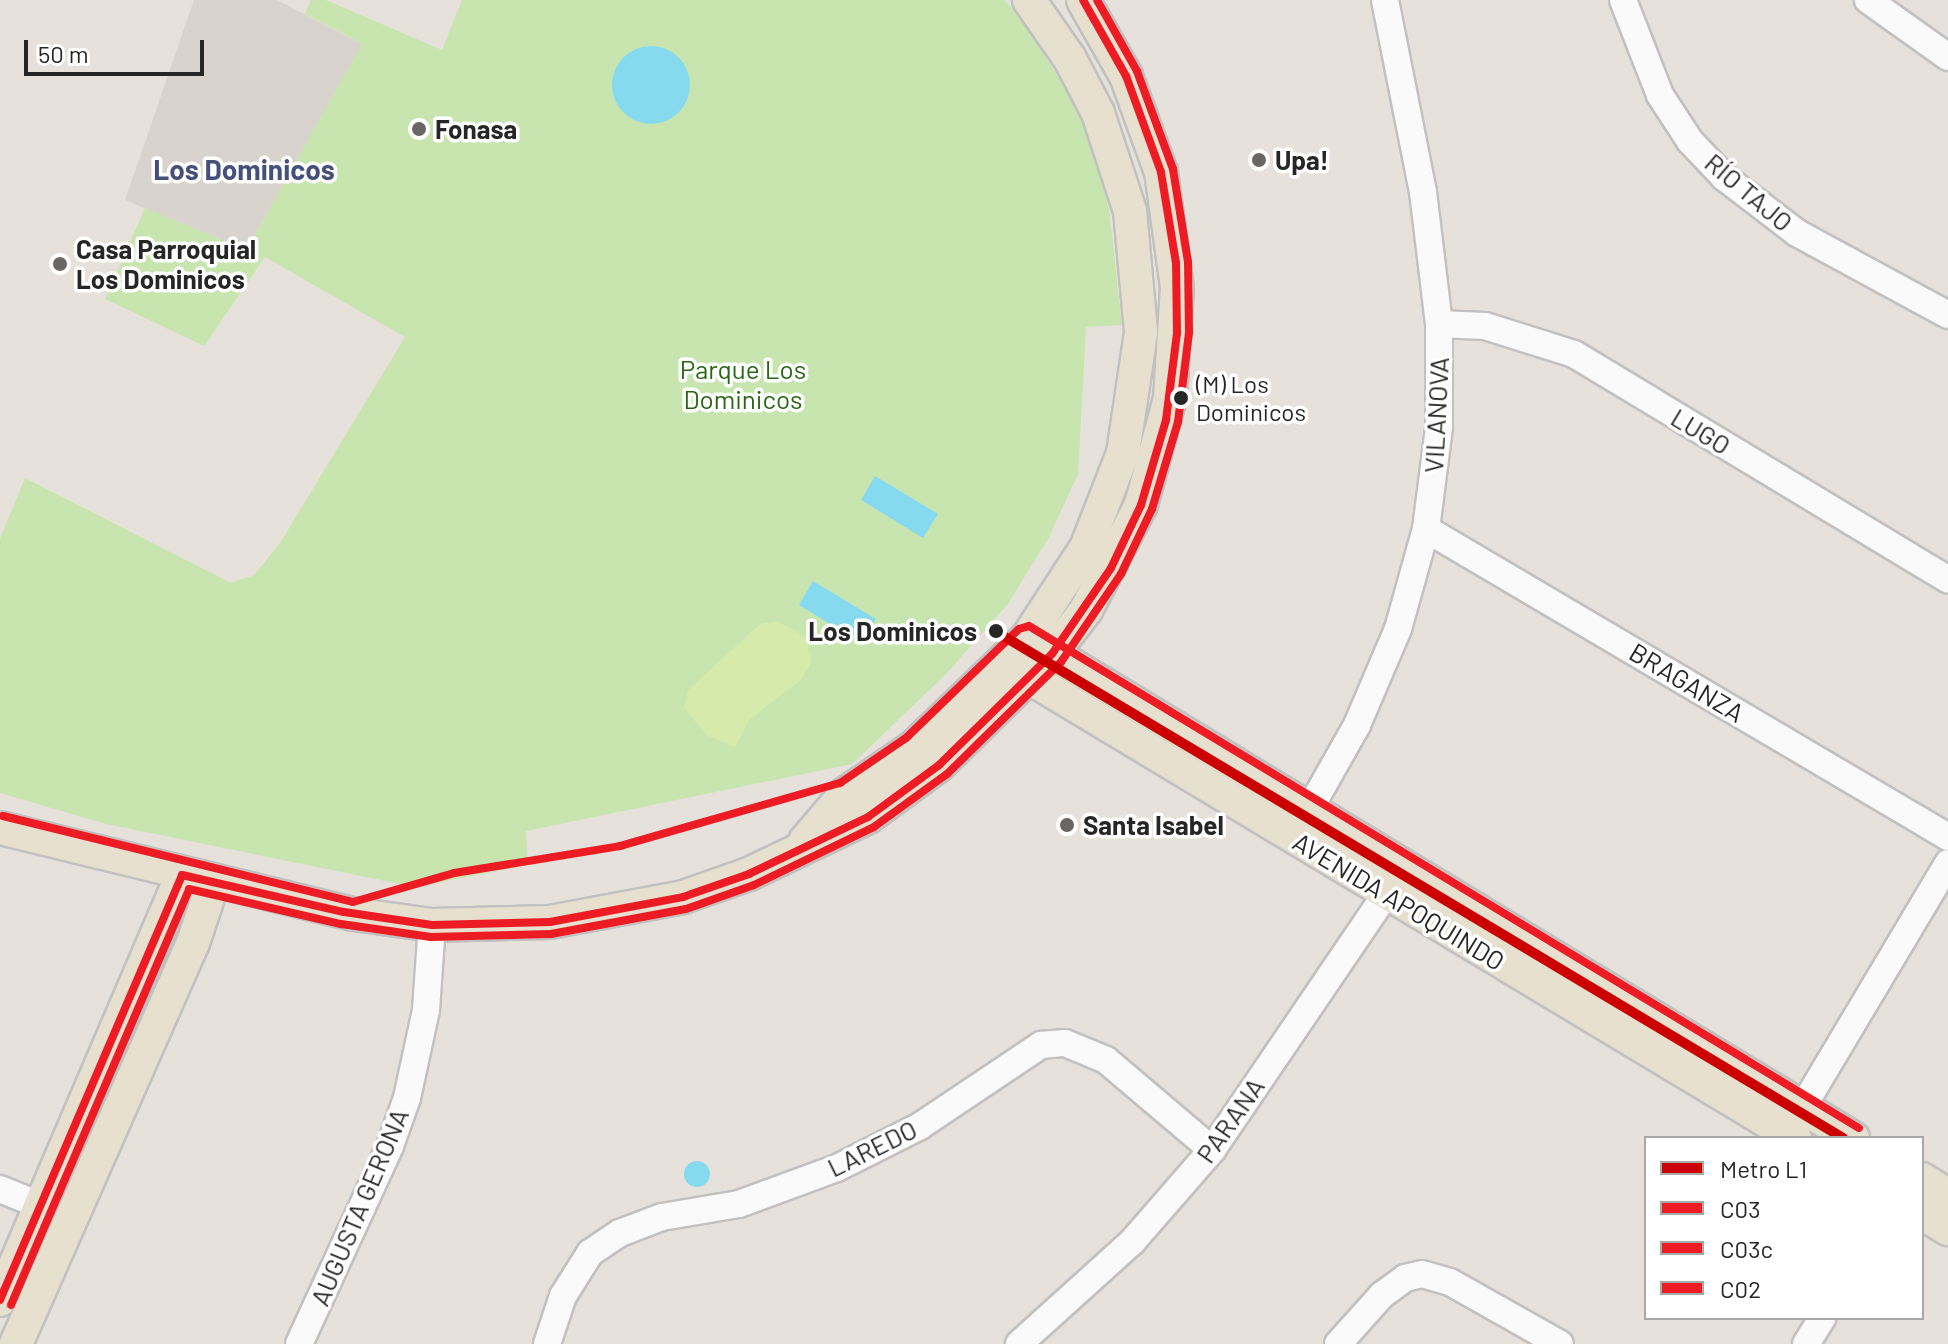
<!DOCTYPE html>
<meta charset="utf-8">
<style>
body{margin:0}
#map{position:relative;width:1948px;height:1344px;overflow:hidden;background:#e6e1db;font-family:Barlow,sans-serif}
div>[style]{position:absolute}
.green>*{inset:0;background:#c8e5b0}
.pitch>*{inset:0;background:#d6eaac}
.plaza>*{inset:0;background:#d8d3cc}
.water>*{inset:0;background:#86daf0}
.round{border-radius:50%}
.roads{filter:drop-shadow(2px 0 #c2c1c2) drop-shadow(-2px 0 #c2c1c2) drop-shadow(0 2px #c2c1c2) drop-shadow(0 -2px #c2c1c2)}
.minor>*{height:26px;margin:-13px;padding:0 13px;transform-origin:13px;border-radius:13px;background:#fbfafa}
.major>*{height:32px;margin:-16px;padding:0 16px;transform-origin:16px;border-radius:16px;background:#e7e0cf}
.bus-1>*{height:8px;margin:-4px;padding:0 4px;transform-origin:4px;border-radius:4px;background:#ed1c24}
.bus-2>*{height:8px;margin:-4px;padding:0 4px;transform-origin:4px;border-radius:4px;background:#ed1c24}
.bus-3>*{height:8px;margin:-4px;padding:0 4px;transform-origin:4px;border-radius:4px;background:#ed1c24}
.metro-1>*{height:10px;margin:-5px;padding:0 5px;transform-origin:5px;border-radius:5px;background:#c00}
.dots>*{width:22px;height:22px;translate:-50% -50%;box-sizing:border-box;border:4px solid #fff;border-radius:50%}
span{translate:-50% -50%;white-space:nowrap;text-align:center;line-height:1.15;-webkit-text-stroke:7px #fff;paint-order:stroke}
.bus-label{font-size:24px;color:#262626}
.left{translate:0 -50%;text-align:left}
.poi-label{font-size:26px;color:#262626;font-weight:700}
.street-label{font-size:26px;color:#262626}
.park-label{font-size:26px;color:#286712}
.stop-label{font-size:26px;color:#262626;font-weight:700}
.right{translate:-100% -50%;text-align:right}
.neighbourhood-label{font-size:28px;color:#44507a;font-weight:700}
.legend{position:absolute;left:1644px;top:1136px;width:280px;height:184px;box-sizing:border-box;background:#fff;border:2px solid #a8a8a8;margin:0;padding:10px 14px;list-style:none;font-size:24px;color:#262626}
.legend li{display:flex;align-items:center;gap:16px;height:40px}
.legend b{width:40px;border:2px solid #a8a8a8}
.scale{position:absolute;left:24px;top:40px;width:180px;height:36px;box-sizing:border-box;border:4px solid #262626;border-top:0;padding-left:10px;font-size:24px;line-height:28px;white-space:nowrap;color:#262626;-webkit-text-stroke:6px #fff;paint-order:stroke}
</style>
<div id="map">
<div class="green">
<i style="clip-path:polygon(311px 0,326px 0,442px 50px,462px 0,1004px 0,1021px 17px,1087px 124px,1109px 209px,1122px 325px,1086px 327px,1078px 474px,1048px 539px,1007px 605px,945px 675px,852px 764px,526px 831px,528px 865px,415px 887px,106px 824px,0 793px,0 539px,25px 478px,231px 583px,254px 575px,280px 543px,405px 337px,265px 257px,204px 346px,105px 299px,145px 208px,246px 250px,361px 43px,305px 14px)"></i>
<i style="clip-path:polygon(170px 944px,176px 947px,71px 1185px,65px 1182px)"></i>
</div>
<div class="pitch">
<i style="clip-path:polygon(777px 621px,807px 638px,811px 663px,801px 680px,750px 719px,735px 747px,708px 736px,684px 708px,688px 690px,760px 624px)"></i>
</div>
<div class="plaza">
<i style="clip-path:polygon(194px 0,277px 0,362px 44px,246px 250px,125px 200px)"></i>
</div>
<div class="water">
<i class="round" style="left:612px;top:46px;width:78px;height:78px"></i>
<i style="clip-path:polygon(875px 476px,938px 514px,923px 538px,861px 500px)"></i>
<i style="clip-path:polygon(813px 581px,876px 619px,861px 643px,799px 605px)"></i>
<i class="round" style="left:684px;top:1161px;width:26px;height:26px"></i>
</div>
<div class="roads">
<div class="minor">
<i style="left:1623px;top:0;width:102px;rotate:68.7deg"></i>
<i style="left:1660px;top:95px;width:55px;rotate:56.9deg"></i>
<i style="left:1690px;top:141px;width:50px;rotate:46.6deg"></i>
<i style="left:1724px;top:177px;width:92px;rotate:37.5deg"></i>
<i style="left:1797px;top:233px;width:172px;rotate:28.5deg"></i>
<i style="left:1868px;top:0;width:98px;rotate:35.5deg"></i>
<i style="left:1439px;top:324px;width:46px;rotate:2.5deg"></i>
<i style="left:1485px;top:326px;width:93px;rotate:17.5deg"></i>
<i style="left:1574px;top:354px;width:437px;rotate:31.1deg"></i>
<i style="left:1426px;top:529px;width:606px;rotate:30.54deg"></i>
<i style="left:1309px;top:810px;width:98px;rotate:-60.5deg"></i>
<i style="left:1357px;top:725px;width:104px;rotate:-66.9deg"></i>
<i style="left:1398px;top:629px;width:104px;rotate:-74.4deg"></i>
<i style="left:1426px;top:529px;width:103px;rotate:-82.7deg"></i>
<i style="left:1439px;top:427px;width:103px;rotate:-90deg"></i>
<i style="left:1439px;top:324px;width:133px;rotate:-96.9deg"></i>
<i style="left:1423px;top:192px;width:196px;rotate:-101.2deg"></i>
<i style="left:1792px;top:1125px;width:305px;rotate:-59.2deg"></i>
<i style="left:0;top:1189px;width:45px;rotate:22deg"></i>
<i style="left:299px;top:1344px;width:218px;rotate:-65.3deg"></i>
<i style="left:390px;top:1146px;width:51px;rotate:-70.5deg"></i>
<i style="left:407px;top:1098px;width:90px;rotate:-77.8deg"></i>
<i style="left:426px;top:1010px;width:85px;rotate:-86deg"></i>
<i style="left:547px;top:1344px;width:51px;rotate:-71.6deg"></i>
<i style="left:563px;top:1296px;width:51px;rotate:-57.9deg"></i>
<i style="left:590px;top:1253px;width:36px;rotate:-34deg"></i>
<i style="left:620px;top:1233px;width:45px;rotate:-20.9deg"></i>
<i style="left:662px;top:1217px;width:78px;rotate:-9.6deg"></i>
<i style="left:739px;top:1204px;width:104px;rotate:-20.2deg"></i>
<i style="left:837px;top:1168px;width:93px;rotate:-26.8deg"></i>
<i style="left:920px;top:1126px;width:146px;rotate:-33.8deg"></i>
<i style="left:1041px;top:1045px;width:24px;rotate:-5deg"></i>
<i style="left:1065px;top:1043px;width:44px;rotate:22.5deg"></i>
<i style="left:1106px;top:1060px;width:139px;rotate:40.3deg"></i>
<i style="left:1019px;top:1344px;width:152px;rotate:-42.1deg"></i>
<i style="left:1132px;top:1242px;width:122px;rotate:-49deg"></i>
<i style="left:1212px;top:1150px;width:328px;rotate:-55.8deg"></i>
<i style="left:1338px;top:1344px;width:66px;rotate:-48.1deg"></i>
<i style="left:1382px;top:1295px;width:29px;rotate:-36deg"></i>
<i style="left:1405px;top:1278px;width:17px;rotate:-13deg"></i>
<i style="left:1422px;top:1274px;width:29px;rotate:16deg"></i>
<i style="left:1450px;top:1282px;width:126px;rotate:29.4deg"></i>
<i style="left:1806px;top:1344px;width:31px;rotate:-58deg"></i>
</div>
<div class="major">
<i style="left:1037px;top:644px;width:954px;rotate:31.19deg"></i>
<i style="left:1010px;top:666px;width:916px;rotate:31.02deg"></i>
<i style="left:0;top:828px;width:363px;rotate:13.7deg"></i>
<i style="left:353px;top:914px;width:80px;rotate:7.9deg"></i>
<i style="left:432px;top:925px;width:118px;rotate:-1.5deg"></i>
<i style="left:550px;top:922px;width:135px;rotate:-10.6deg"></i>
<i style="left:683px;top:897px;width:70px;rotate:-19.2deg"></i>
<i style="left:749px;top:874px;width:132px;rotate:-25.6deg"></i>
<i style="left:868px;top:817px;width:88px;rotate:-36.2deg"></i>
<i style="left:939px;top:765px;width:158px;rotate:-44.5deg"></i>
<i style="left:1052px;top:654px;width:56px;rotate:-52.3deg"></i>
<i style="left:1086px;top:610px;width:119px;rotate:-62.4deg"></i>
<i style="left:1141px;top:505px;width:111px;rotate:-74.8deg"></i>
<i style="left:1170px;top:398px;width:111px;rotate:-86.4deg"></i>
<i style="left:1177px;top:287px;width:116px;rotate:-97.9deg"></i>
<i style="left:1161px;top:172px;width:102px;rotate:-110deg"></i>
<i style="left:1126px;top:76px;width:87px;rotate:-119.5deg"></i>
<i style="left:805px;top:841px;width:62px;rotate:-49.6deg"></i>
<i style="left:845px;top:794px;width:83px;rotate:-34.3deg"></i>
<i style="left:914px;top:747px;width:157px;rotate:-44deg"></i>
<i style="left:1027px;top:638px;width:108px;rotate:-56.8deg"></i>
<i style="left:1086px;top:548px;width:102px;rotate:-68.7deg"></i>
<i style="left:1123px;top:453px;width:122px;rotate:-81.5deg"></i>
<i style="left:1141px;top:332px;width:121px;rotate:-95.2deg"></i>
<i style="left:1130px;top:211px;width:103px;rotate:-108.1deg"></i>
<i style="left:1098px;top:113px;width:61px;rotate:-117.4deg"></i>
<i style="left:1070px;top:59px;width:72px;rotate:-124.8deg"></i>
<i style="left:1922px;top:1179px;width:31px;rotate:32deg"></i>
<i style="left:1922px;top:1213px;width:31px;rotate:32deg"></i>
<i style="left:0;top:1300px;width:462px;rotate:-66.8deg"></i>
<i style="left:16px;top:1344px;width:438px;rotate:-66.2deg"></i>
<i style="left:193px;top:943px;width:63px;rotate:-71.6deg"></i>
</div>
</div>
<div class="bus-1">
<i style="left:0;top:1300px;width:462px;rotate:-66.8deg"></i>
<i style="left:182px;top:875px;width:166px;rotate:12.9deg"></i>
<i style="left:344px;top:912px;width:89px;rotate:8.4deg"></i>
<i style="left:432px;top:925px;width:118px;rotate:-1.5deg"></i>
<i style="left:550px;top:922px;width:135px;rotate:-10.6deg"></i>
<i style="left:683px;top:897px;width:70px;rotate:-19.2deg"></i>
<i style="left:749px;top:874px;width:132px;rotate:-25.6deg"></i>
<i style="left:868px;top:817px;width:88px;rotate:-36.2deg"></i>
<i style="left:939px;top:765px;width:158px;rotate:-44.5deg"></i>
<i style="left:1052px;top:654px;width:104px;rotate:-55.5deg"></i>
<i style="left:1111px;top:568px;width:70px;rotate:-64.5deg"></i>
<i style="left:1141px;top:505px;width:89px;rotate:-73.6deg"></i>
<i style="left:1166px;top:420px;width:88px;rotate:-82.8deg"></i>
<i style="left:1177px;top:333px;width:70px;rotate:-90.8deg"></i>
<i style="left:1176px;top:263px;width:92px;rotate:-99.4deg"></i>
<i style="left:1161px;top:172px;width:102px;rotate:-110deg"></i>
<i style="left:1126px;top:76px;width:87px;rotate:-119.5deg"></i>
</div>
<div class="bus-2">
<i style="left:11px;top:1305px;width:452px;rotate:-66.8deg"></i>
<i style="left:189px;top:889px;width:156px;rotate:13deg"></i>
<i style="left:341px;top:924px;width:91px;rotate:8.2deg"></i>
<i style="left:431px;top:937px;width:120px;rotate:-1.4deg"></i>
<i style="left:551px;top:934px;width:137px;rotate:-10.5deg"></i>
<i style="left:686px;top:909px;width:72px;rotate:-19.4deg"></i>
<i style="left:754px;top:885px;width:133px;rotate:-25.8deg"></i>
<i style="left:874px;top:827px;width:90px;rotate:-36deg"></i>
<i style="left:947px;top:774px;width:160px;rotate:-44.5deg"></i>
<i style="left:1061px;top:662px;width:107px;rotate:-55.7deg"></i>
<i style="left:1121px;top:574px;width:72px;rotate:-64.5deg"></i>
<i style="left:1152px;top:509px;width:91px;rotate:-73.4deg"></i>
<i style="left:1178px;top:422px;width:90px;rotate:-83deg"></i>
<i style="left:1189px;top:333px;width:71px;rotate:-90.8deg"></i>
<i style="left:1188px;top:262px;width:94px;rotate:-99.2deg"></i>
<i style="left:1173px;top:169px;width:104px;rotate:-110.2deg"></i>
<i style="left:1137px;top:71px;width:81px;rotate:-119.4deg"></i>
</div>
<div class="bus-3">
<i style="left:3px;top:816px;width:360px;rotate:13.8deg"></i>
<i style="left:353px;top:902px;width:105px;rotate:-16deg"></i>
<i style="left:454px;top:873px;width:168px;rotate:-9.2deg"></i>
<i style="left:620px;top:846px;width:229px;rotate:-16deg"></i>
<i style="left:840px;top:783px;width:80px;rotate:-34.3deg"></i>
<i style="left:906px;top:738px;width:157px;rotate:-44deg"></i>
<i style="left:1019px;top:629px;width:10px;rotate:-17deg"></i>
<i style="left:1029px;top:626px;width:970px;rotate:31.17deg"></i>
</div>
<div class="metro-1">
<i style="left:995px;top:631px;width:988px;rotate:30.87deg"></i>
</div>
<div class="dots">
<i style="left:419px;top:129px;background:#696765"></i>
<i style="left:1259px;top:160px;background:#696765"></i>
<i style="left:60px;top:264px;background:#696765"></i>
<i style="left:1181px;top:398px;background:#262626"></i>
<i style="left:996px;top:631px;background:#262626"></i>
<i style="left:1067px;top:825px;background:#696765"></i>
</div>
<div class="bus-label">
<span class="left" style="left:1196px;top:398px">(M) Los<br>Dominicos</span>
</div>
<div class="poi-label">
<span class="left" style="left:435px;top:129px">Fonasa</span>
<span class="left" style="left:1275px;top:160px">Upa!</span>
<span class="left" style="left:76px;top:264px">Casa Parroquial<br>Los Dominicos</span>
<span class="left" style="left:1083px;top:825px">Santa Isabel</span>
</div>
<div class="street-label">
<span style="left:1749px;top:192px;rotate:40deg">RÍO TAJO</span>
<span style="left:1436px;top:415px;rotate:-87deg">VILANOVA</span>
<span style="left:1701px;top:431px;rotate:31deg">LUGO</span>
<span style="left:1687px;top:682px;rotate:31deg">BRAGANZA</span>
<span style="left:1399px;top:901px;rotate:31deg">AVENIDA APOQUINDO</span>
<span style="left:1230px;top:1120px;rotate:-55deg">PARANA</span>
<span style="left:872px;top:1148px;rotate:-26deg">LAREDO</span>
<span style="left:359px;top:1207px;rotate:-67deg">AUGUSTA GERONA</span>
</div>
<div class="park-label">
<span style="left:743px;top:384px">Parque Los<br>Dominicos</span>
</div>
<div class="stop-label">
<span class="right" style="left:977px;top:631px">Los Dominicos</span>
</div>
<div class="neighbourhood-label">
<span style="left:244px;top:169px">Los Dominicos</span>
</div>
<ul class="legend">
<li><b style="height:10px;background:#c00"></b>Metro L1</li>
<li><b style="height:10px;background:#ed1c24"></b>C03</li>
<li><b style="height:10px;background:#ed1c24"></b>C03c</li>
<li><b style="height:10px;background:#ed1c24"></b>C02</li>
</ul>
<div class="scale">50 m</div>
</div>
